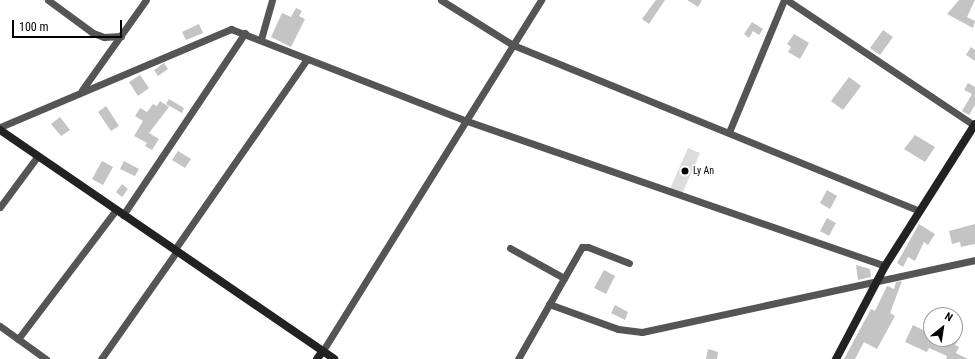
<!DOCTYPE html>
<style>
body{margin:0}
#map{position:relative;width:975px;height:359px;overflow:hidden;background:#fff;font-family:"Roboto Condensed",sans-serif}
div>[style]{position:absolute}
.green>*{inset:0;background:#dcdcdc}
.building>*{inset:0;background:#c4c4c4}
.street>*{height:7px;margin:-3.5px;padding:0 3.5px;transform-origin:3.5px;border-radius:3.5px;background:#555}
.secondary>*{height:8px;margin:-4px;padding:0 4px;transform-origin:4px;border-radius:4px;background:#222}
.dots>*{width:11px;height:11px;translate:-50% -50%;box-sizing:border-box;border:2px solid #fff;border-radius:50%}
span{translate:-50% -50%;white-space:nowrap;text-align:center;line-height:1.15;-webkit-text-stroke:3px #fff;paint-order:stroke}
.poi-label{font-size:10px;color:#000}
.left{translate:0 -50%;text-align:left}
.north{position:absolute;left:923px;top:307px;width:40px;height:40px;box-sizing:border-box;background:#fff;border:1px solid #999;border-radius:50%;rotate:30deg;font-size:11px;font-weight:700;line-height:16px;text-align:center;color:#000}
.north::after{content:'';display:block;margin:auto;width:14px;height:18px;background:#000;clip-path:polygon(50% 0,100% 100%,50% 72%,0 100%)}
.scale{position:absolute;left:12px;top:20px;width:110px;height:18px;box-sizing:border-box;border:2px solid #000;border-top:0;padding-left:5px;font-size:12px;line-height:14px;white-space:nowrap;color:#000;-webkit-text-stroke:3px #fff;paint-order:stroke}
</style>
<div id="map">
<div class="green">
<i style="clip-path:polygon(688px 148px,700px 153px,682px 194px,670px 189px)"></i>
</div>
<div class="building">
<i style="clip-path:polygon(656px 0,665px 0,649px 24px,642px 19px)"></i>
<i style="clip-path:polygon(687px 0,702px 0,698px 7px)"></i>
<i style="clip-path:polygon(959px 0,975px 0,967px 17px,975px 21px,973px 28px,947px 14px)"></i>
<i style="clip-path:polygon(296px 8px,302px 11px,299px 16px,305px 19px,291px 47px,271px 37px,282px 13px,291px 17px)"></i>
<i style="clip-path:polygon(752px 22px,763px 29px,759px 35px,753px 31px,749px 38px,744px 34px)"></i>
<i style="clip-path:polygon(199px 24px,203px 33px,186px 40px,182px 32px)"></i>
<i style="clip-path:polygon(883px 30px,893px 37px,880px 55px,870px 48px)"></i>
<i style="clip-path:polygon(794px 34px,809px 43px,800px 59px,788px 52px,791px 47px,787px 44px)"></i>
<i style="clip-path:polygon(971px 47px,975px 50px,975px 61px,966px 55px)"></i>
<i style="clip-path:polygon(164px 63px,168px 69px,158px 76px,154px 70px)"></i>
<i style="clip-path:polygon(140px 75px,149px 88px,138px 96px,129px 82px)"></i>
<i style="clip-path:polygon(849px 77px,861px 86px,843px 110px,831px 101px)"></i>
<i style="clip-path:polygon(968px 83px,975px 87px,975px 105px,969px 115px,962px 111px,972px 94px,964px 90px)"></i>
<i style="clip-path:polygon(169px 99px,184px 108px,182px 113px,166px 104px)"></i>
<i style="clip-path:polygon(160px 101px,169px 107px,149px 133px,159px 139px,152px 150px,145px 146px,147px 143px,134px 136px,143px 121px,135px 116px,140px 108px,147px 112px,153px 104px,157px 106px)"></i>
<i style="clip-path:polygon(106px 106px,119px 126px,111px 131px,98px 112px)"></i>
<i style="clip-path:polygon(60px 117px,70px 130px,61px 136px,51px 124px)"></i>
<i style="clip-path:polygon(915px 135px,935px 147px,925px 162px,904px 149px)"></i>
<i style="clip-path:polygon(178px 151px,191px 159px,185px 168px,172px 160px)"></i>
<i style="clip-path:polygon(102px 161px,113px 167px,103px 185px,92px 179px)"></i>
<i style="clip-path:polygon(124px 161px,139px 169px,135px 176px,120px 169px)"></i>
<i style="clip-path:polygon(122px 184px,128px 189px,122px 197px,116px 192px)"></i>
<i style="clip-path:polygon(827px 190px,837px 196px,830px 209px,820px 203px)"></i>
<i style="clip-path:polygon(827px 218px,836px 223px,829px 236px,820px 231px)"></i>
<i style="clip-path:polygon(919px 224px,935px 234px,928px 245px,924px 242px,915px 261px,908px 257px,903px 267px,897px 263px)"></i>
<i style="clip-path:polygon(975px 224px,975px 244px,961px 247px,960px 242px,952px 244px,949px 231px)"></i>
<i style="clip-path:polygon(856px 265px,870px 269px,871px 277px,858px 280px)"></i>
<i style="clip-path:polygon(604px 270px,615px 276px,606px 294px,594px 288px)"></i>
<i style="clip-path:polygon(902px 281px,890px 313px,895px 316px,877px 349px,864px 342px,855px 359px,844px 359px,871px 309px,875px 311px,887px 286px,894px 289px,896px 282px)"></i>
<i style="clip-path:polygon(615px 305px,628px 312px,625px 320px,611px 313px)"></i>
<i style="clip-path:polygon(913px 325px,931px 334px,931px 339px,959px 339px,955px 345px,959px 347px,956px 353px,968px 359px,946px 359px,947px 356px,929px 348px,927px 352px,905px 342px)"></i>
<i style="clip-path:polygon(708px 349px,718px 352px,717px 359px,706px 359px)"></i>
</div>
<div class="street">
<i style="left:48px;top:0;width:56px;rotate:36.3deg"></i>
<i style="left:93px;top:33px;width:12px;rotate:20deg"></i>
<i style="left:104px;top:37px;width:17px;rotate:-3deg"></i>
<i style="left:441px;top:0;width:85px;rotate:32deg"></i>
<i style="left:513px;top:45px;width:439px;rotate:22.2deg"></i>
<i style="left:787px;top:0;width:225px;rotate:33.8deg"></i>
<i style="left:261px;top:39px;width:41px;rotate:-74.2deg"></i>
<i style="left:82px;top:90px;width:110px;rotate:-54.6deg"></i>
<i style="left:0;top:127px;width:251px;rotate:-23deg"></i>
<i style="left:231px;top:29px;width:253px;rotate:21.3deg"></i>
<i style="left:467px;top:121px;width:442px;rotate:19.1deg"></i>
<i style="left:729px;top:132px;width:143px;rotate:-67.4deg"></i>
<i style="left:0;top:207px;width:62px;rotate:-53.5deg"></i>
<i style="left:123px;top:215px;width:219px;rotate:-56.2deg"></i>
<i style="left:510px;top:248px;width:62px;rotate:29.1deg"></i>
<i style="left:175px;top:249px;width:231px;rotate:-55.2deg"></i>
<i style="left:549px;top:304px;width:73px;rotate:19.9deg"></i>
<i style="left:618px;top:329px;width:24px;rotate:7deg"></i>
<i style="left:642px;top:332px;width:341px;rotate:-12.2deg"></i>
<i style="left:0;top:326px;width:57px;rotate:35.7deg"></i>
<i style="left:18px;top:339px;width:162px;rotate:-52.8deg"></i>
<i style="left:322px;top:352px;width:415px;rotate:-58.1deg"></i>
<i style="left:101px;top:359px;width:132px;rotate:-54.9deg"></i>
<i style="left:518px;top:359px;width:129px;rotate:-60.3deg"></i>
<i style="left:582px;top:247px;width:6px"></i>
<i style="left:588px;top:247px;width:44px;rotate:21.3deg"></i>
</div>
<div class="secondary">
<i style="left:0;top:130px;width:405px;rotate:34.4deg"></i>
<i style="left:317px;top:359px;width:9px;rotate:-54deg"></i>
<i style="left:836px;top:359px;width:105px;rotate:-62.2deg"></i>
<i style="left:885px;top:266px;width:168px;rotate:-57.6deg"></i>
</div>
<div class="dots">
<i style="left:685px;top:171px;background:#000"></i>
</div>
<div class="poi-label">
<span class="left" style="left:693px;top:171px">Ly An</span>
</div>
<div class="north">N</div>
<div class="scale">100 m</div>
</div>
